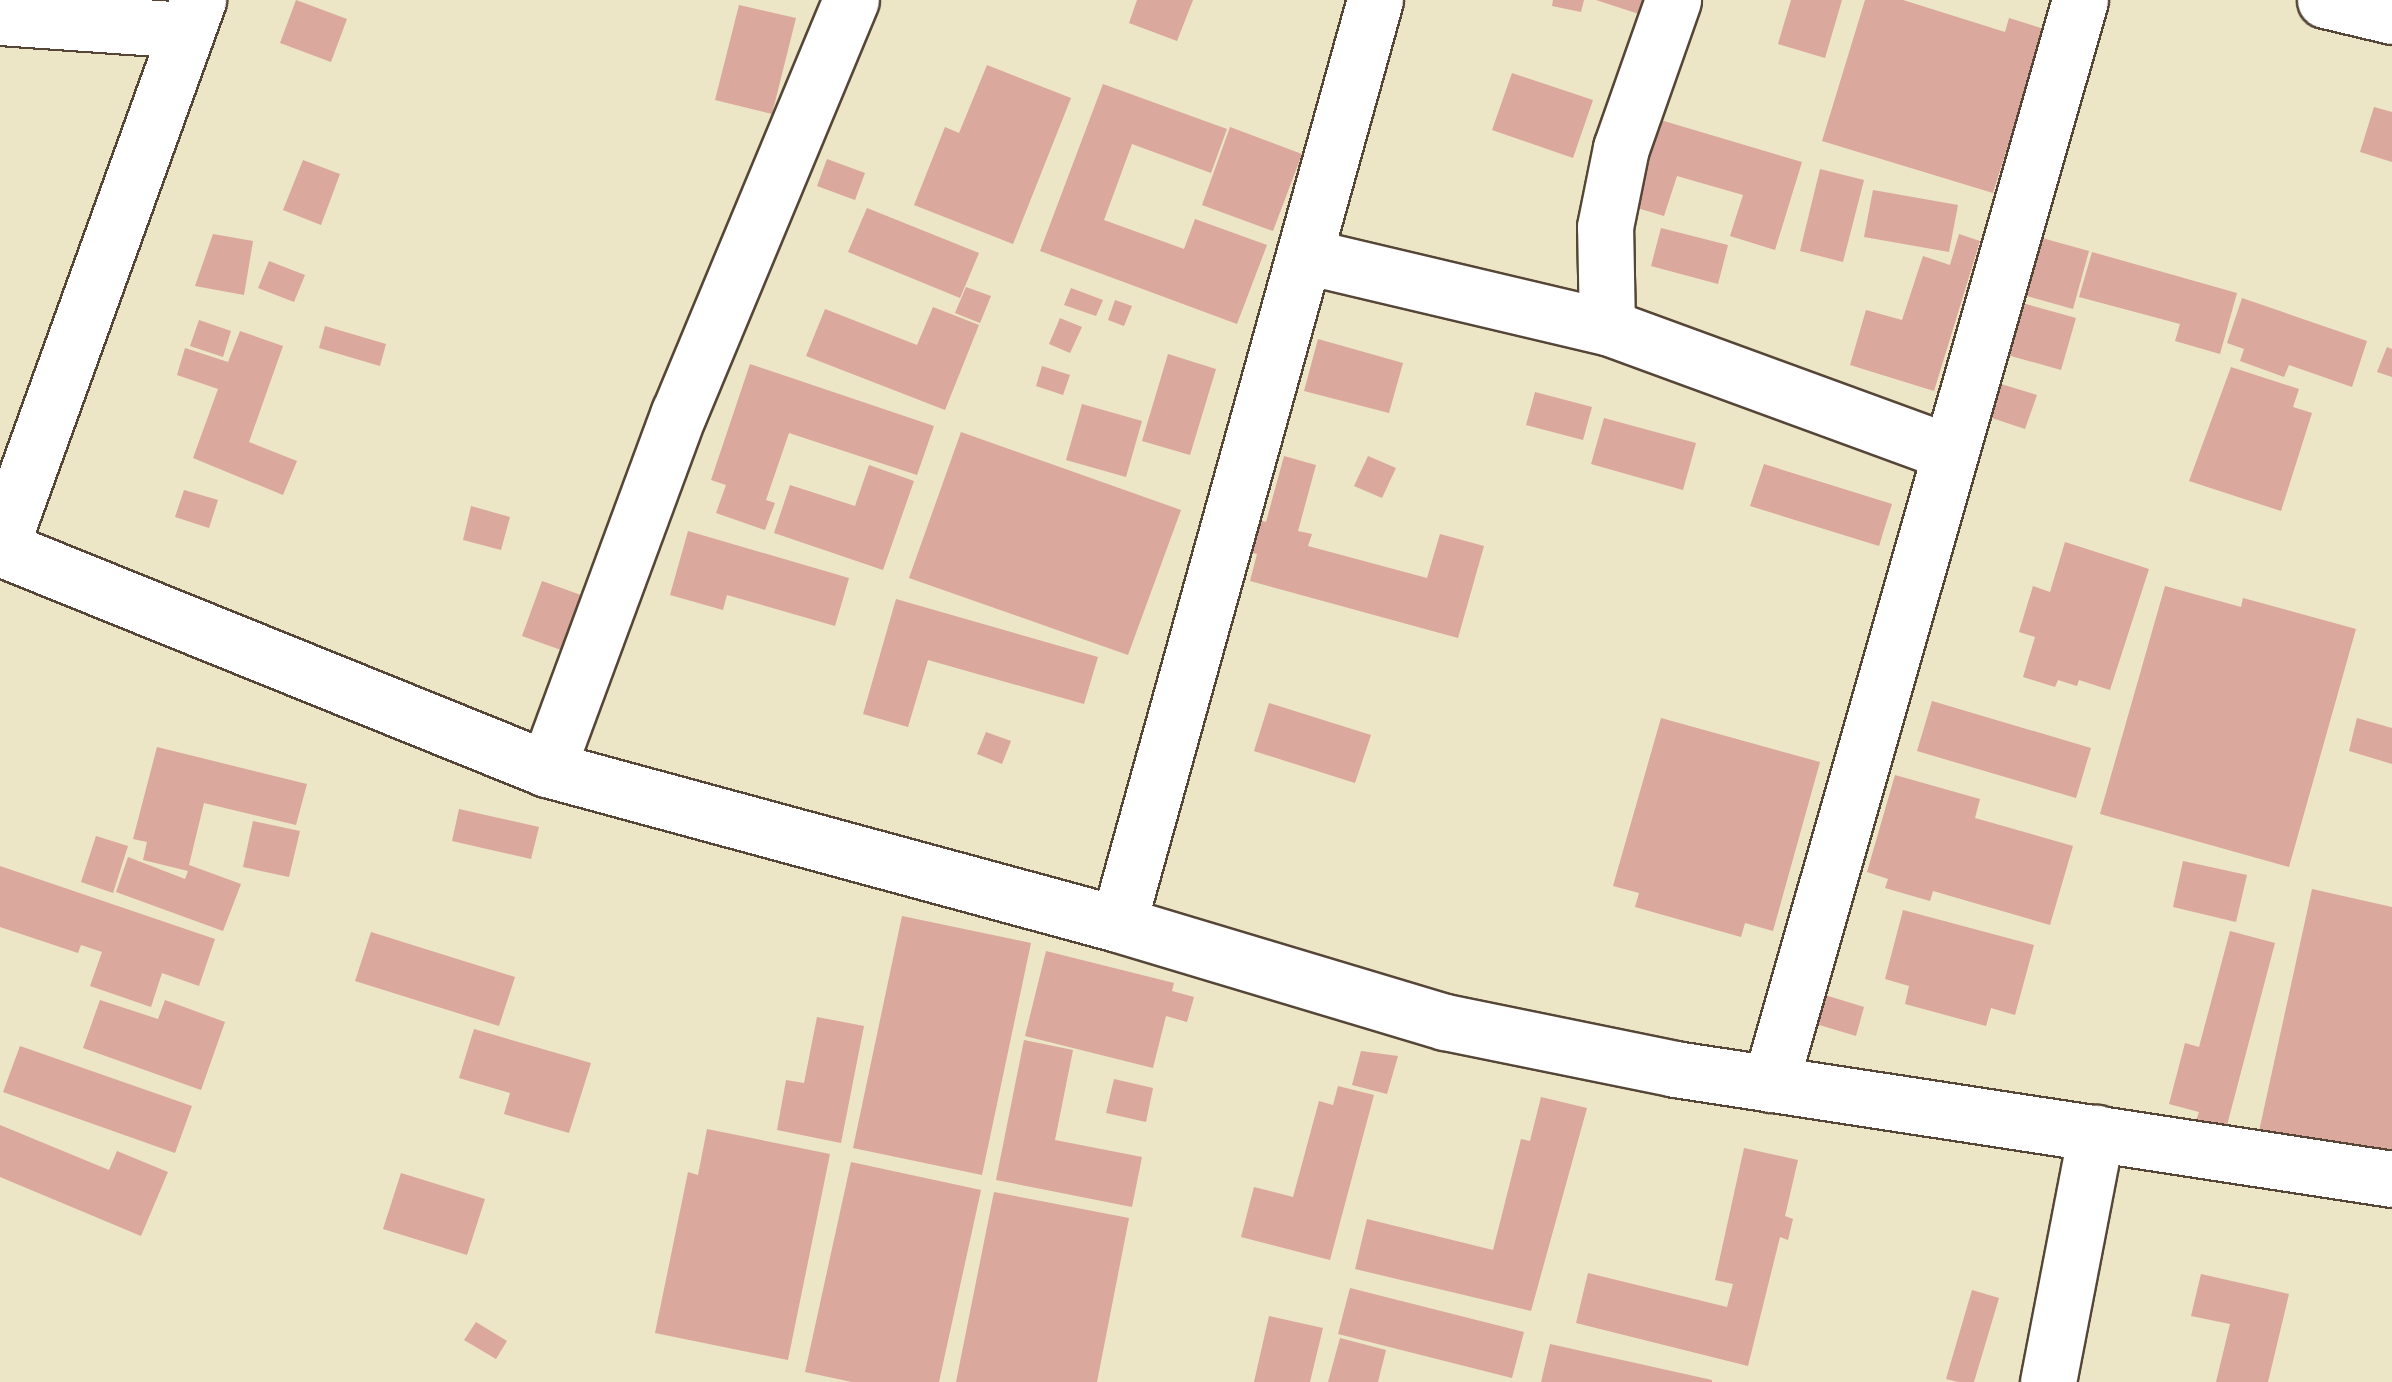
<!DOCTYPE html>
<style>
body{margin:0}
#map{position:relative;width:2392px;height:1382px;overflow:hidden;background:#ece5c6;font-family:"Gochi Hand",sans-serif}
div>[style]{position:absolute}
.building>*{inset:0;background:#daa89c}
.roads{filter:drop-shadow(2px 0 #564637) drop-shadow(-2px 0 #564637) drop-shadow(0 2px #564637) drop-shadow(0 -2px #564637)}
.minor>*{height:55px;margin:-27.5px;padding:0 27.5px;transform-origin:27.5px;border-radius:27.5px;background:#fff}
span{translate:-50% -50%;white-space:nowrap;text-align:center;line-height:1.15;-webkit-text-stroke:9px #fbf7ec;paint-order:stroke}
</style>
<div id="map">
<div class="building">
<i style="clip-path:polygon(296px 0,347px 19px,331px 62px,280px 43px)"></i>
<i style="clip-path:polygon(1137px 0,1193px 0,1177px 41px,1129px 23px)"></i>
<i style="clip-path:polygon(1553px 0,1584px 0,1581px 12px,1552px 6px)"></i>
<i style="clip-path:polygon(1596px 0,1650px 0,1645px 16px)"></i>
<i style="clip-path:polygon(1791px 0,1842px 0,1825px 58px,1778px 44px)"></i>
<i style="clip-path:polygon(1865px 0,1903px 0,2005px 32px,2009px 18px,2044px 29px,1993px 193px,1822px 141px)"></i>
<i style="clip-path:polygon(739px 5px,796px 18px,772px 114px,715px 100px)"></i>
<i style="clip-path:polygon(987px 65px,1071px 98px,1013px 244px,914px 205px,945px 127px,959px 133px)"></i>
<i style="clip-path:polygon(1512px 73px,1593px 100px,1573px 158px,1492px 130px)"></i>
<i style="clip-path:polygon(1103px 84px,1227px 129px,1211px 173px,1132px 144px,1104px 220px,1184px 249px,1195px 219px,1267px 245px,1237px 324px,1040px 251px)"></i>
<i style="clip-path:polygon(2374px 107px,2392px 112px,2392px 162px,2360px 152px)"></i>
<i style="clip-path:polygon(1647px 116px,1802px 162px,1775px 250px,1730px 236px,1743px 195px,1677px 176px,1664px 216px,1621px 203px)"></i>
<i style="clip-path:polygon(1230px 127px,1302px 154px,1273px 231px,1202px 205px)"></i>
<i style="clip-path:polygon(827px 159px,865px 173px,855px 200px,817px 186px)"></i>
<i style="clip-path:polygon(303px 160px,340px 174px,321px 225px,283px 210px)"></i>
<i style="clip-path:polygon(1820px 169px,1864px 180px,1843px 262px,1800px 251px)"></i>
<i style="clip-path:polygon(1873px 190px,1958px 205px,1949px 252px,1864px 237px)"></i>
<i style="clip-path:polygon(867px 208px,979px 253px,960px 298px,848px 252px)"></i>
<i style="clip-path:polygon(1661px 228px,1728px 245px,1718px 284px,1651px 266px)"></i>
<i style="clip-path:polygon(213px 234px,253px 241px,244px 295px,195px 286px)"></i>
<i style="clip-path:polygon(1959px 234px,1980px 241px,1934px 391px,1850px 365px,1866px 310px,1902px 320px,1923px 256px,1950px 265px)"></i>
<i style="clip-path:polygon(2042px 238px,2089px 251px,2073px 309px,2027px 296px)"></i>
<i style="clip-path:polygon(2092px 252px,2237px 293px,2220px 354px,2175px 341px,2180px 324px,2079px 297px)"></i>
<i style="clip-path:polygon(269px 261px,305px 275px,294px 302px,258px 288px)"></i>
<i style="clip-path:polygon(966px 287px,991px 296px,980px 323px,955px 313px)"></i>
<i style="clip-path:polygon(1071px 288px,1103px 300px,1096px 316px,1064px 305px)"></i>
<i style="clip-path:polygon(2242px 298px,2367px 341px,2352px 387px,2289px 365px,2284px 377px,2240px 361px,2244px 349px,2227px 343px)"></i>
<i style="clip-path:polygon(1115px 300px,1132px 306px,1124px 326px,1108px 320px)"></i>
<i style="clip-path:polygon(2019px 302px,2076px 318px,2061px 370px,2004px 354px)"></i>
<i style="clip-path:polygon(933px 307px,979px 325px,945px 410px,806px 356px,825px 309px,917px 345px)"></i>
<i style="clip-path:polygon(1060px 318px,1082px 327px,1070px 353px,1049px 344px)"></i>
<i style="clip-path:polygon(199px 320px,231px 331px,223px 357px,190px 346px)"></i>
<i style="clip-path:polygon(325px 326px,386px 344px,380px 366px,319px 348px)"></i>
<i style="clip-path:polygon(240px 331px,283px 346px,249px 442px,297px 461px,283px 495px,193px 458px,218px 389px,177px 375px,185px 348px,228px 362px)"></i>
<i style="clip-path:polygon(1318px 339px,1403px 363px,1389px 413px,1304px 391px)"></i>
<i style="clip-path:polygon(2387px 347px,2392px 349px,2392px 377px,2377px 372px)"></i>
<i style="clip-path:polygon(1168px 354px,1216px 369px,1190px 455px,1142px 441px)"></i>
<i style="clip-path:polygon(750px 364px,934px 426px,917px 475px,789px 433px,766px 500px,775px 503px,765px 530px,716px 513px,726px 485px,711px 480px)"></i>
<i style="clip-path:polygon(1042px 366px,1070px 375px,1063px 395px,1036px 386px)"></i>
<i style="clip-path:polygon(2231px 367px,2299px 389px,2293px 407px,2312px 413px,2281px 511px,2189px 481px)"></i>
<i style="clip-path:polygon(1991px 381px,2037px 395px,2025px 429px,1980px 414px)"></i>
<i style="clip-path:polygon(1535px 392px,1592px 407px,1583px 440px,1526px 425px)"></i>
<i style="clip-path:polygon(1082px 404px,1142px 421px,1126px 477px,1066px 460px)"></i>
<i style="clip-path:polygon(1604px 418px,1696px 443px,1683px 490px,1591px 464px)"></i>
<i style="clip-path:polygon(961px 432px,1181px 510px,1128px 655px,909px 578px)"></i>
<i style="clip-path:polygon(1284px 456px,1316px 465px,1298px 531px,1312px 534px,1308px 546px,1427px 578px,1440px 534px,1484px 546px,1458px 638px,1250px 581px,1257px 554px,1242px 550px,1251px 518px,1266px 522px)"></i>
<i style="clip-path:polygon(1368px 456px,1396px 468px,1382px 498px,1354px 486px)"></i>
<i style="clip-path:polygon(1764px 464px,1892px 504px,1879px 546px,1750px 506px)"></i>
<i style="clip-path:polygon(869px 465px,914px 481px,883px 570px,774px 533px,790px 485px,855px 506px)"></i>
<i style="clip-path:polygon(184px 490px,218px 500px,209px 528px,175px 517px)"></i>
<i style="clip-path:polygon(471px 506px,510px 517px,501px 550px,463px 540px)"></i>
<i style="clip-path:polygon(688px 531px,849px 578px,835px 626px,727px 595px,723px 610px,670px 595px)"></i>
<i style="clip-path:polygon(2065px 542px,2149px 569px,2110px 690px,2079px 680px,2077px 686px,2058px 680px,2055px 687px,2023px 677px,2035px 637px,2019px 632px,2033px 586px,2050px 592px)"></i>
<i style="clip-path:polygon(542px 581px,581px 595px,561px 650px,522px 636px)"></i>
<i style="clip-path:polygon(2165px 586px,2241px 607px,2243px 598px,2356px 629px,2289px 867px,2100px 814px)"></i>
<i style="clip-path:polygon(896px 599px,1098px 657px,1084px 704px,928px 660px,908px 727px,863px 714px)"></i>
<i style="clip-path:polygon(1932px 701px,2091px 748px,2076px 798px,1917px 751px)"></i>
<i style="clip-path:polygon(1269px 703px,1371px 735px,1355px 783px,1254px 751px)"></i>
<i style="clip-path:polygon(1661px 718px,1820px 762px,1773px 931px,1745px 923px,1741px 937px,1635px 907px,1639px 893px,1613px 886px)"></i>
<i style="clip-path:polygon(2357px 718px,2392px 728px,2392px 764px,2349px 751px)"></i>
<i style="clip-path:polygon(986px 732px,1011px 741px,1002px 764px,977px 754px)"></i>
<i style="clip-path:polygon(157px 747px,307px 784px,296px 825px,204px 803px,189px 865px,241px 884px,223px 931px,116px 892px,128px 857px,185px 879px,188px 871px,143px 860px,147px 842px,133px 839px)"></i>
<i style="clip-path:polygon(1895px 775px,1980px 799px,1975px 818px,2073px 846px,2050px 925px,1933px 891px,1930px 901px,1885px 888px,1888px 879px,1867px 872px)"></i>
<i style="clip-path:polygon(459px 809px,539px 827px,531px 859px,452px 841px)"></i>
<i style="clip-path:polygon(253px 821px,300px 831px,289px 877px,243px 867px)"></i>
<i style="clip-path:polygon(96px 836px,128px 846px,113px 893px,81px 882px)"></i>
<i style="clip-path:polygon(2183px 861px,2247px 875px,2236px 922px,2173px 907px)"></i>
<i style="clip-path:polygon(0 866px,215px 939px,199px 986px,162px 973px,151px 1007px,90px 986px,102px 952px,81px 945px,78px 953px,0 927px)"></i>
<i style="clip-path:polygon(2312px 889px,2392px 907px,2392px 1165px,2258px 1136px)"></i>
<i style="clip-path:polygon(1903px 910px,2034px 945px,2015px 1015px,1991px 1008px,1986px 1026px,1905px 1004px,1909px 986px,1885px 979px)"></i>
<i style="clip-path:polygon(902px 916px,1031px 943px,982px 1175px,853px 1148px)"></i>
<i style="clip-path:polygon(2230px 931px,2275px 943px,2226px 1129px,2196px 1121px,2199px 1112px,2169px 1104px,2185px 1043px,2199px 1047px)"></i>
<i style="clip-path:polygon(371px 932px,515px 977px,499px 1026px,355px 981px)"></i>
<i style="clip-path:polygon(1046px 951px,1174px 983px,1172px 991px,1194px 997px,1187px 1022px,1166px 1016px,1153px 1068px,1025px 1036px)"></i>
<i style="clip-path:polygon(1825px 995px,1864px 1007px,1856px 1036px,1816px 1024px)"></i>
<i style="clip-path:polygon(100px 1000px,158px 1019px,165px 1000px,225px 1022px,201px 1090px,83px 1048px)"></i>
<i style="clip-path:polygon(817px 1017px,864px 1026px,841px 1143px,777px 1130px,786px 1080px,804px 1083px)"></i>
<i style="clip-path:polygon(474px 1029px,591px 1063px,569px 1133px,504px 1114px,510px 1093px,459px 1078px)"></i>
<i style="clip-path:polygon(1024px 1040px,1073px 1050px,1055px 1140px,1142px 1157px,1132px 1207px,996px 1180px)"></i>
<i style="clip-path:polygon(20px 1046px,192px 1106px,175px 1153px,3px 1092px)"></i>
<i style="clip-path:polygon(1361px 1051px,1398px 1056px,1387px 1094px,1352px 1085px)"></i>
<i style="clip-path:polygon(1114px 1079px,1153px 1088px,1146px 1122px,1106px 1113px)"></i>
<i style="clip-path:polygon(1338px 1086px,1374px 1095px,1330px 1260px,1241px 1237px,1254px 1187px,1293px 1197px,1319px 1101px,1333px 1105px)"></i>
<i style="clip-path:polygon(1541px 1097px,1587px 1108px,1531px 1311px,1355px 1269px,1367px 1219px,1493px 1250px,1521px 1139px,1530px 1141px)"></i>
<i style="clip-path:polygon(0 1125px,109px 1170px,117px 1151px,168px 1172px,141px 1236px,0 1177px)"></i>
<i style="clip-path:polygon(707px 1129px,830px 1154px,788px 1360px,655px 1333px,688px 1172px,698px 1175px)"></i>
<i style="clip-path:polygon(1744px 1148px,1798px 1160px,1785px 1216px,1793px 1219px,1788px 1240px,1780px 1237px,1748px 1366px,1576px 1323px,1588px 1273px,1727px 1307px,1733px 1284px,1715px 1280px)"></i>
<i style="clip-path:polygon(851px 1162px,981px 1190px,939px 1382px,852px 1382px,805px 1372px)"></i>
<i style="clip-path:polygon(401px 1173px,485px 1199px,467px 1255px,383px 1229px)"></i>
<i style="clip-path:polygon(994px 1192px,1129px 1218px,1097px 1382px,956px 1382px)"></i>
<i style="clip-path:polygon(2201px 1274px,2289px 1294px,2268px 1382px,2216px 1382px,2230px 1324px,2191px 1316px)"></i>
<i style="clip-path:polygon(1350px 1288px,1524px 1332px,1512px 1378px,1338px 1334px)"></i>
<i style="clip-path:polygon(1972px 1290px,1999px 1298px,1974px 1382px,1958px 1382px,1946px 1379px)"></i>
<i style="clip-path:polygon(1269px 1316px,1323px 1328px,1310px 1382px,1254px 1382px)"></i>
<i style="clip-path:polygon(476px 1322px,507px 1341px,496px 1359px,464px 1340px)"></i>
<i style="clip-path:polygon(1340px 1338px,1386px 1350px,1378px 1382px,1328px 1382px)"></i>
<i style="clip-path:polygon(1550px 1344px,1712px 1380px,1712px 1382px,1541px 1382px)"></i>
</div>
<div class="roads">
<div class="minor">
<i style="left:2325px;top:0;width:69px;rotate:13.4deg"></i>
<i style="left:0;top:17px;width:186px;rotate:4deg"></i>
<i style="left:1306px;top:256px;width:309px;rotate:13.3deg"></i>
<i style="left:1607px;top:327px;width:363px;rotate:20.1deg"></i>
<i style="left:1607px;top:327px;width:100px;rotate:-91.1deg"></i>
<i style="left:1605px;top:227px;width:81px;rotate:-78.6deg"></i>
<i style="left:1621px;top:148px;width:157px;rotate:-70.6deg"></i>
<i style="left:0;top:548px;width:590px;rotate:22deg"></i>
<i style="left:547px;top:769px;width:592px;rotate:15.19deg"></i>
<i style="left:1118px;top:924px;width:341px;rotate:16.7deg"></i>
<i style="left:1445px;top:1022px;width:235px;rotate:11.5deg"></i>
<i style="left:1675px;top:1069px;width:725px;rotate:8.72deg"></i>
<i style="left:0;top:548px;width:583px;rotate:-70.13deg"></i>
<i style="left:547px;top:769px;width:380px;rotate:-69.7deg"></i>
<i style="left:679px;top:413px;width:447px;rotate:-67.4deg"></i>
<i style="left:1118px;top:924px;width:959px;rotate:-74.46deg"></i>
<i style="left:1770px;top:1084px;width:1127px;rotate:-74.04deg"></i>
<i style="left:2048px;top:1382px;width:254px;rotate:-79.1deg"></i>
</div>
</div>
</div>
